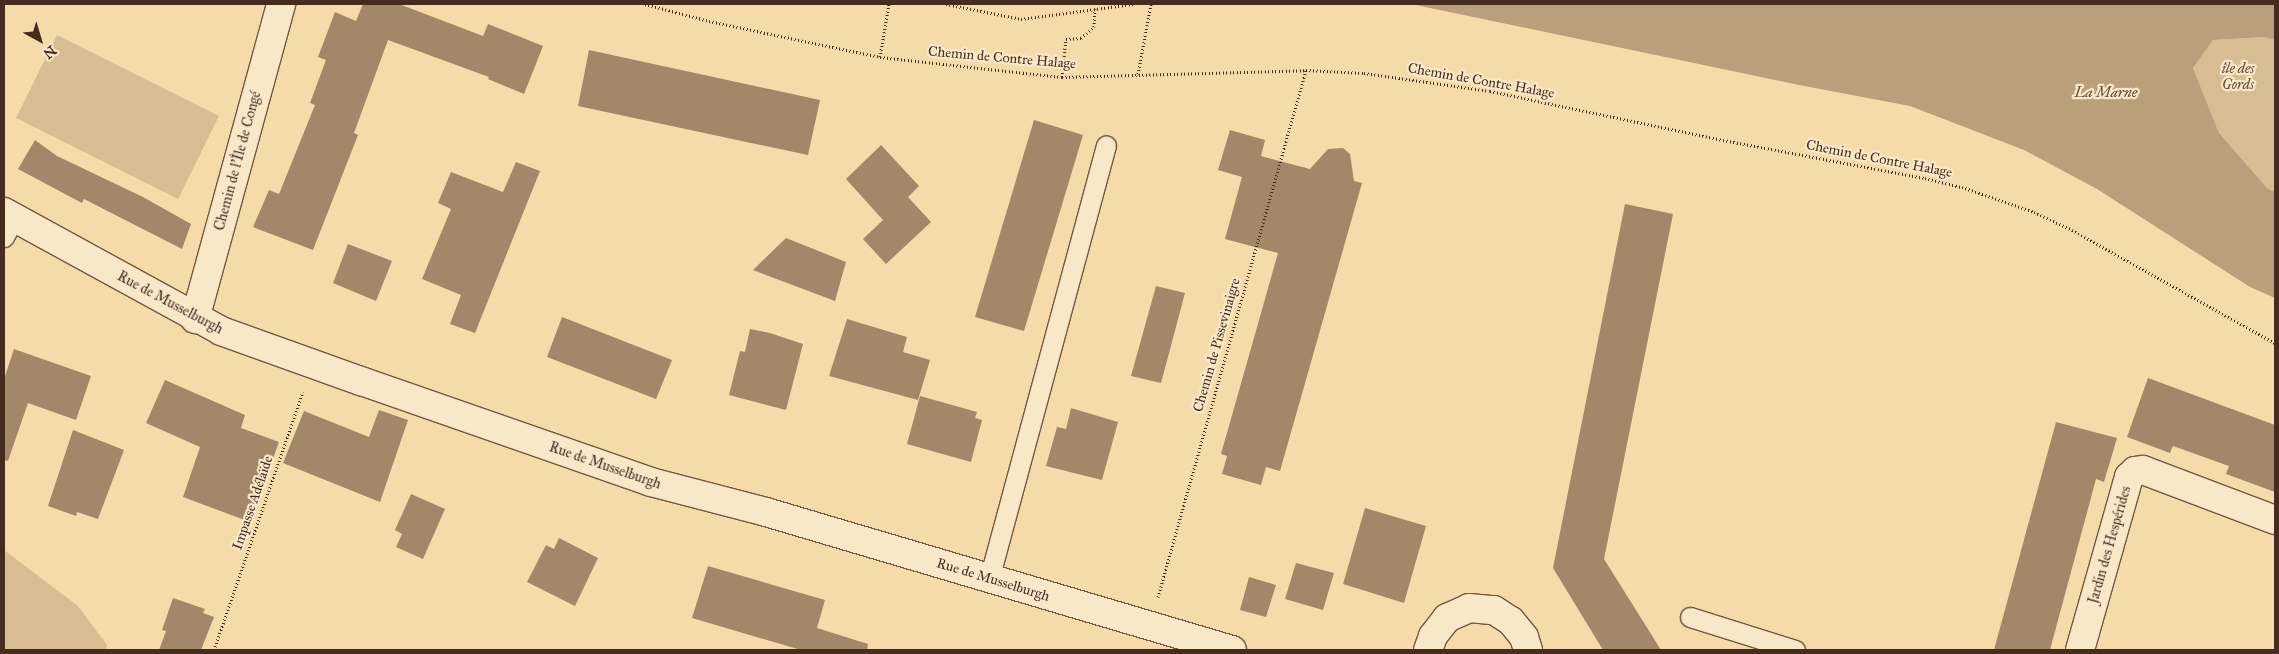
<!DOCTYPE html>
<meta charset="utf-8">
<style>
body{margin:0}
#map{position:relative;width:2279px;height:654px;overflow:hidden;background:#f6dbaa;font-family:"IM FELL Great Primer",serif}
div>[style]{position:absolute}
.green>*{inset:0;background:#d8bd93}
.water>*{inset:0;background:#ba9f7b}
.building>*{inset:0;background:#a28768}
.path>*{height:3px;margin-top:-1.5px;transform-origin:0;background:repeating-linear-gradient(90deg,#462b20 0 1px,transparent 0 3.5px)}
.roads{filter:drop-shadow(1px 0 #725742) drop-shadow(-1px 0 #725742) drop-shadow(0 1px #725742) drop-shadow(0 -1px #725742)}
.service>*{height:19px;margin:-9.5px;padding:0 9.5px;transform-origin:9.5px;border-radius:9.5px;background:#f9e8c8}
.minor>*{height:28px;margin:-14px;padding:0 14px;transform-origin:14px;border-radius:14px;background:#f9e8c8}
.tertiary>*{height:28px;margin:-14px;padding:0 14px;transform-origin:14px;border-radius:14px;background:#f9e8c8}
span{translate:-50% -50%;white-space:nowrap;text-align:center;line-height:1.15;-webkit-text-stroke:4.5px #f9e8c8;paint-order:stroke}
.street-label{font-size:14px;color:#462b20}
.park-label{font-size:14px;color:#634837;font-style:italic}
.water-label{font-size:15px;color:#634837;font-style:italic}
.frame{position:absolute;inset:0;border:5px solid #462b20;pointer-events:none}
.north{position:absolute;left:15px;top:15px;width:50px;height:50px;-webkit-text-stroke:4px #f9e8c8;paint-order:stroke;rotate:141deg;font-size:14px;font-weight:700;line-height:20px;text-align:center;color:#462b20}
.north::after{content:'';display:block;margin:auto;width:18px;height:22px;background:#462b20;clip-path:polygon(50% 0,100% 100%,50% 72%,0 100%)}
</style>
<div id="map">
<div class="green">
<i style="clip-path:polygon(57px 35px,219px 116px,178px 199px,16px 118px)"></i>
<i style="clip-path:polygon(2264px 37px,2275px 40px,2275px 192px,2268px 189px,2219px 133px,2193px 68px,2213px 40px)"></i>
<i style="clip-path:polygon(4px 550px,78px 606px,107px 645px,106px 650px,4px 650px)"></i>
</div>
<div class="water">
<i style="clip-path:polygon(1411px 4px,2275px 4px,2275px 40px,2264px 37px,2213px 40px,2193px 68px,2219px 133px,2268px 189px,2275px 192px,2275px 298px,2250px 287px,2097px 189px,2024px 150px,1910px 106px,1799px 85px)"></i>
</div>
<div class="building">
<i style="clip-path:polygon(363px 4px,399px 4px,483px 36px,488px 24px,543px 46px,524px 94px,488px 79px,489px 77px,388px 40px,354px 133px,358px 135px,313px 250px,253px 227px,269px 190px,279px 194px,315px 105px,310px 103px,326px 60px,318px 57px,335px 12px,356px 21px)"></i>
<i style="clip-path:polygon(589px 50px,820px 100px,808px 155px,578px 106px)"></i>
<i style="clip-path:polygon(1034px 120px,1083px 135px,1024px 331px,975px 317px)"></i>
<i style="clip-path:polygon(1230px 130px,1265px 140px,1261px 156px,1310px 169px,1328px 149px,1343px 148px,1350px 154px,1354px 181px,1362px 183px,1280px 471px,1266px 467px,1261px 485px,1222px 474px,1227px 456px,1221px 454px,1278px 253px,1225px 239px,1242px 177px,1218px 170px)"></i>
<i style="clip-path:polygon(35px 140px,57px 156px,143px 197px,191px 224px,182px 249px,84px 199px,82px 203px,18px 169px)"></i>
<i style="clip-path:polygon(881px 145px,919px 186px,908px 197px,931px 222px,886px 264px,863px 239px,883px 220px,846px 179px)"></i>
<i style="clip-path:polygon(516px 162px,540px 171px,475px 333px,450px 324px,461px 295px,422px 279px,451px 209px,438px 203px,451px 172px,503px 192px)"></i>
<i style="clip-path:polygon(1625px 204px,1673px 214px,1604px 559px,1661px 650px,1603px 650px,1553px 568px)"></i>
<i style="clip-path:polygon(786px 238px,846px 262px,835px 301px,753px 270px)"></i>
<i style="clip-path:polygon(348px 244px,392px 261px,376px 301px,333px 283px)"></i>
<i style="clip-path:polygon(1156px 286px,1185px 293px,1161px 383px,1131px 376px)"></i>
<i style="clip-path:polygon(562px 317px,672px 360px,656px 399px,547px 357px)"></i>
<i style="clip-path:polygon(847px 319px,907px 337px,903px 352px,930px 360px,918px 400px,829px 376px)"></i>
<i style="clip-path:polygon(750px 329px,770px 333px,803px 344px,786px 410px,729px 395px,740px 351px,745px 352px)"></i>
<i style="clip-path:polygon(14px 349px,91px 376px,76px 420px,28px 403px,8px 461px,4px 460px,4px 379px)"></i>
<i style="clip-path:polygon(2148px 378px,2275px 425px,2275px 492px,2226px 474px,2229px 466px,2173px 446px,2170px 453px,2127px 437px)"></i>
<i style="clip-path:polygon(165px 380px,245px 415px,241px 428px,279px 442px,250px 522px,183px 497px,200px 447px,146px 423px)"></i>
<i style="clip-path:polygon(920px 396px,977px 412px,975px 418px,982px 420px,971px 462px,907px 444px)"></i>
<i style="clip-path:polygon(1071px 408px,1118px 422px,1102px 480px,1046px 466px,1057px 427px,1066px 429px)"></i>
<i style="clip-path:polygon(379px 410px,408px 420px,380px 502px,283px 463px,304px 411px,369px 437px)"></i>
<i style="clip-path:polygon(2056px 422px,2117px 438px,2104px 482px,2096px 479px,2050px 650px,1994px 650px)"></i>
<i style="clip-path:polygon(73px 430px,124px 450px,98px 519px,77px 512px,76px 516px,48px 506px)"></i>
<i style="clip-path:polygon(411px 494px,445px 509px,423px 559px,396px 547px,402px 534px,395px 530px)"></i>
<i style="clip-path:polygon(1365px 508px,1426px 526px,1404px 603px,1343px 584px)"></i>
<i style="clip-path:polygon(559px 538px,598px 558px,575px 606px,527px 582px,546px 545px,554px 549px)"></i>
<i style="clip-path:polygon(1296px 563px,1334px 573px,1323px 610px,1285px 599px)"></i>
<i style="clip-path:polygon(708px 566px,825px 600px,817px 628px,868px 644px,867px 650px,801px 650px,692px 618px)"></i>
<i style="clip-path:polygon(1249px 577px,1276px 585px,1266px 617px,1240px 610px)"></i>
<i style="clip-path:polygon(173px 598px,205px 609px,203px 613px,214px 617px,201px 650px,159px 650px,166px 631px,162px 630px)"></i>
</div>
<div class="path">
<i style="left:645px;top:4px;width:66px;rotate:14.9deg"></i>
<i style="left:709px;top:21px;width:175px;rotate:11.9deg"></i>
<i style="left:880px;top:57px;width:183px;rotate:6.3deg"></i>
<i style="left:1062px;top:77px;width:244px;rotate:-1.6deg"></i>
<i style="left:1306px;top:70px;width:58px;rotate:3deg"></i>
<i style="left:1364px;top:73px;width:127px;rotate:8.1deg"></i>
<i style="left:1490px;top:91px;width:238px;rotate:11.9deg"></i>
<i style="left:1723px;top:140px;width:206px;rotate:10.7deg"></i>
<i style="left:1925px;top:178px;width:38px;rotate:14deg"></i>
<i style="left:1962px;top:187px;width:76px;rotate:19.1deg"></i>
<i style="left:2034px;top:212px;width:42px;rotate:25.3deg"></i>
<i style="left:2072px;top:230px;width:232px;rotate:29.1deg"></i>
<i style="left:946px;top:4px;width:76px;rotate:11.3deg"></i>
<i style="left:1021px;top:19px;width:113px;rotate:-7.6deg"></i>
<i style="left:880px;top:57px;width:54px;rotate:-80.4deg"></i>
<i style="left:1138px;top:74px;width:71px;rotate:-79.5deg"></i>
<i style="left:1062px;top:77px;width:38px;rotate:-84deg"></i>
<i style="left:1066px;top:39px;width:15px;rotate:-4deg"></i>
<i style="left:1081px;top:38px;width:17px;rotate:-40deg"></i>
<i style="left:1094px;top:27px;width:18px;rotate:-87deg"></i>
<i style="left:1158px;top:597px;width:547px;rotate:-74.31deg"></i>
<i style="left:214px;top:650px;width:273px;rotate:-71deg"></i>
</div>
<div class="roads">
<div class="service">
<i style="left:4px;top:237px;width:21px;rotate:-62deg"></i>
<i style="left:989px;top:579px;width:449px;rotate:-74.9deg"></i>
<i style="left:1690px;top:617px;width:110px;rotate:17.4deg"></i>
</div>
<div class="minor">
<i style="left:195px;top:319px;width:327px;rotate:-74.7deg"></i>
<i style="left:1428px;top:650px;width:15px;rotate:-70deg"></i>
<i style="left:1433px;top:636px;width:23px;rotate:-52deg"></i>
<i style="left:1447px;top:618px;width:24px;rotate:-24deg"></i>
<i style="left:1469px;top:608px;width:25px;rotate:5deg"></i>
<i style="left:1494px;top:610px;width:20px;rotate:33deg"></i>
<i style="left:1511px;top:621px;width:21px;rotate:51deg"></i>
<i style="left:1524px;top:637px;width:14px;rotate:73deg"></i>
<i style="left:2080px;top:650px;width:180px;rotate:-74.2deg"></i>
<i style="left:2129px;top:477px;width:8px;rotate:-45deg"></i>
<i style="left:2135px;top:471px;width:8px;rotate:-7deg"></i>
<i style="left:2143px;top:470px;width:141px;rotate:20.7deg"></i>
</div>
<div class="tertiary">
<i style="left:4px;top:212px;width:247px;rotate:28.7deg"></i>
<i style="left:221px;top:331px;width:149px;rotate:19.7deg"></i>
<i style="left:361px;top:381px;width:307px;rotate:19.2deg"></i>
<i style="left:651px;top:482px;width:119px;rotate:14.6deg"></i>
<i style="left:766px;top:512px;width:486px;rotate:16.5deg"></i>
</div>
</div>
<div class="street-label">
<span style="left:1002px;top:58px;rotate:5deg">Chemin de Contre Halage</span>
<span style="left:1481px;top:81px;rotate:10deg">Chemin de Contre Halage</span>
<span style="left:1879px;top:159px;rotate:11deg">Chemin de Contre Halage</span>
<span style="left:238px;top:161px;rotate:-75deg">Chemin de l'Île de Congé</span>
<span style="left:170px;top:303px;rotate:28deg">Rue de Musselburgh</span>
<span style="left:1217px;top:345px;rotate:-74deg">Chemin de Pissevinaigre</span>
<span style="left:605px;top:466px;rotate:19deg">Rue de Musselburgh</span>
<span style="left:253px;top:503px;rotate:-71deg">Impasse Adélaïde</span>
<span style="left:2110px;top:545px;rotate:-74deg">Jardin des Hespérides</span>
<span style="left:993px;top:580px;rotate:17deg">Rue de Musselburgh</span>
</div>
<div class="park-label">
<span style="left:2238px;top:77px">île des<br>Gords</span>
</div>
<div class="water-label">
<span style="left:2106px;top:93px">La Marne</span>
</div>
<div class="frame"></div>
<div class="north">N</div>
</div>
